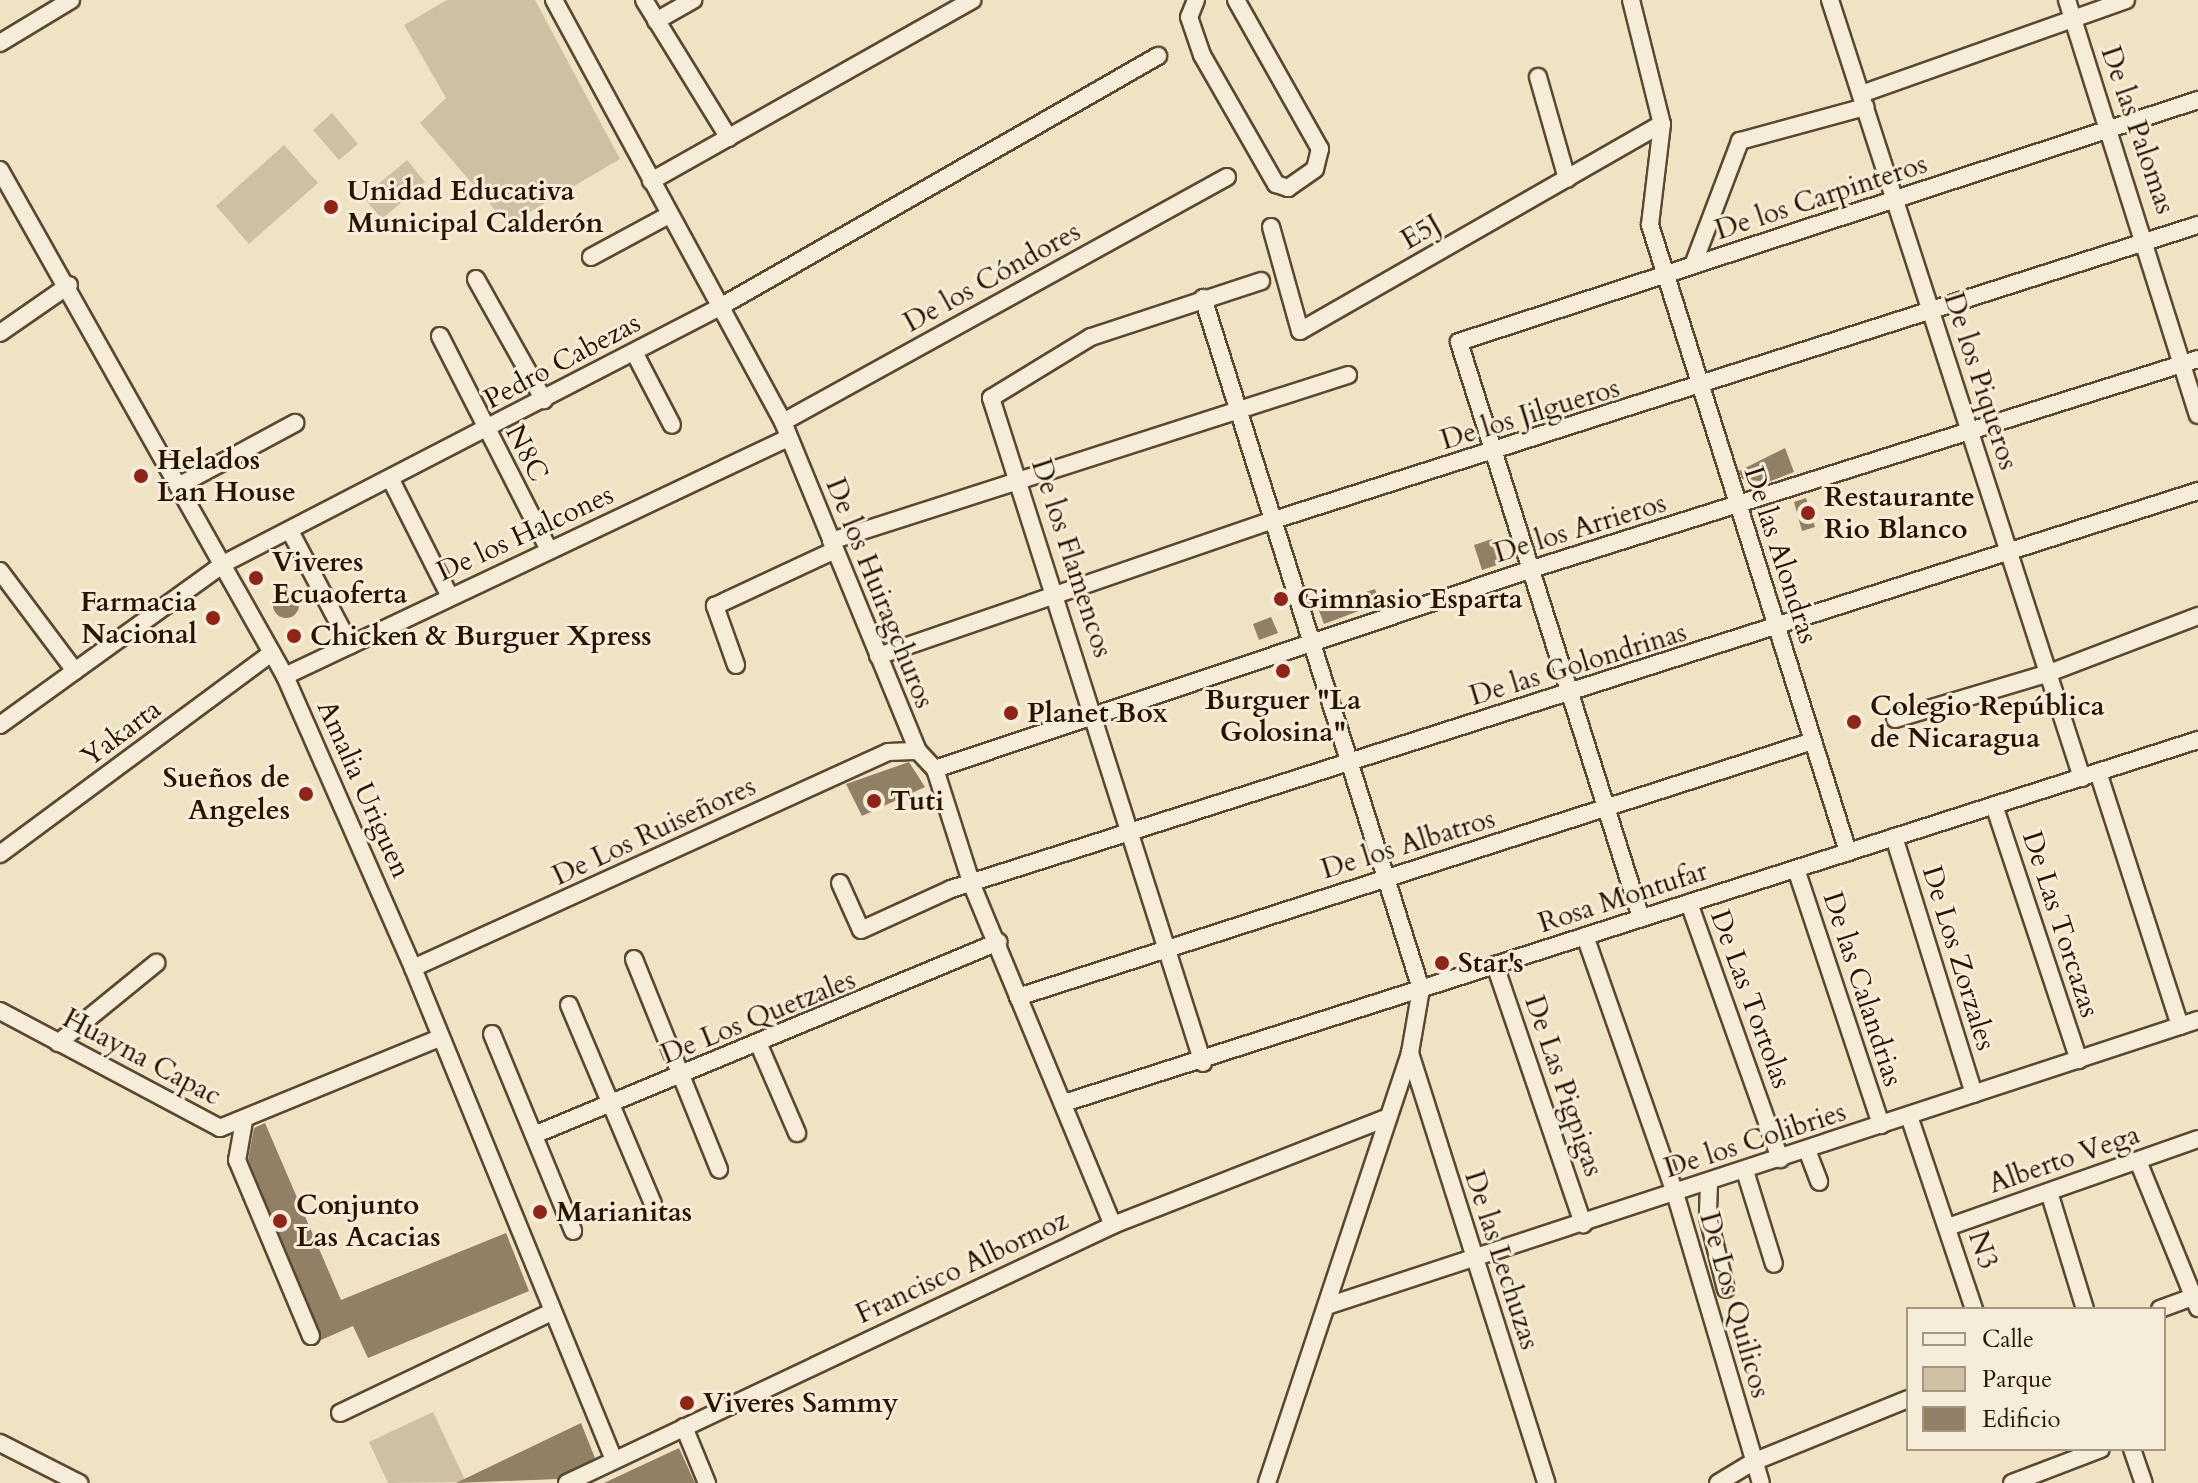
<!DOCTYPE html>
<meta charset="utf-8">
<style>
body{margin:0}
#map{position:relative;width:2198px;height:1483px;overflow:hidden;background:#f0e3c4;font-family:Cardo,serif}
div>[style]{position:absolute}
.green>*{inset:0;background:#cec0a3}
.building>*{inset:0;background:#917f66}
.round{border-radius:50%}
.roads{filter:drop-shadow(2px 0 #5c4731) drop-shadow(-2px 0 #5c4731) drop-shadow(0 2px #5c4731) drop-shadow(0 -2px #5c4731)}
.minor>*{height:16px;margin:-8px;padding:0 8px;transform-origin:8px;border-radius:8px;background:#f5edd9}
.dots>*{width:22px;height:22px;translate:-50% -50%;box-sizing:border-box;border:4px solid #f5edd9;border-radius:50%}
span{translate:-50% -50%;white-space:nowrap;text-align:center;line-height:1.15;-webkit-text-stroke:6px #f5edd9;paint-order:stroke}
.street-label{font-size:28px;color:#2a1300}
.poi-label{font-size:28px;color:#2a1300;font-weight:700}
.left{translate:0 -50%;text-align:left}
.right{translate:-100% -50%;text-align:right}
.legend{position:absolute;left:1906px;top:1307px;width:260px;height:144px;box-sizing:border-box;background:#f5edd9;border:2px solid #a49682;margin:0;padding:10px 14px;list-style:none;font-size:24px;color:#2a1300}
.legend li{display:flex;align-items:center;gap:16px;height:40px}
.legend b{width:40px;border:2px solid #a49682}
</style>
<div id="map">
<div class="green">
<i style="clip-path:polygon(447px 0,535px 0,620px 159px,508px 225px,420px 123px,446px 98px,404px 25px)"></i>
<i style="clip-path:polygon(332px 113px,358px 144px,339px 160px,313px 130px)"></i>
<i style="clip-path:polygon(284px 145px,318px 183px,249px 244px,216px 206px)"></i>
<i style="clip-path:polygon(407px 160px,425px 182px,382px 219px,363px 197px)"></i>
<i style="clip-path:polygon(433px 1412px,466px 1482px,388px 1483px,369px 1442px)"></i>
</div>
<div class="building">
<i style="clip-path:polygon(1785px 448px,1794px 472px,1768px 482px,1742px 479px,1739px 471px)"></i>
<i style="clip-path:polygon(1806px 498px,1815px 527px,1802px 531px,1794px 502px)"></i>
<i style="clip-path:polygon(1492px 539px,1500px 564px,1482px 570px,1474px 545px)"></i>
<i style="clip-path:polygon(1375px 589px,1380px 603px,1324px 624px,1318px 608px)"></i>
<i class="round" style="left:273px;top:592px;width:26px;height:26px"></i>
<i style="clip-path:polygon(1271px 617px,1278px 633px,1259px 640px,1253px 624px)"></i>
<i style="clip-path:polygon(909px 762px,925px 787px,862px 816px,846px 784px)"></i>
<i style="clip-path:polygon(265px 1123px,341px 1300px,506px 1233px,529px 1291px,368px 1358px,353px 1326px,321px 1340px,248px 1159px,254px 1128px)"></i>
<i style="clip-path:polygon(581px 1423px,595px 1458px,557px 1479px,456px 1483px)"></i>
<i style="clip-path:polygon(679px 1448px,695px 1483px,604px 1483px)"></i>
</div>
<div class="roads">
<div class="minor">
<i style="left:554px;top:0;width:480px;rotate:61.5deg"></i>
<i style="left:783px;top:422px;width:356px;rotate:67.7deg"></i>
<i style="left:918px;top:751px;width:25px;rotate:47deg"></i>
<i style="left:935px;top:769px;width:122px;rotate:72.3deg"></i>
<i style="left:972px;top:885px;width:368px;rotate:67.5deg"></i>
<i style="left:644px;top:0;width:162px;rotate:58.4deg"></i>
<i style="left:1196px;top:0;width:18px;rotate:112deg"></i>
<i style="left:1189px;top:17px;width:40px;rotate:71.1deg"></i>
<i style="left:1202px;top:55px;width:149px;rotate:60.2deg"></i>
<i style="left:1276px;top:184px;width:13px;rotate:18deg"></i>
<i style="left:1288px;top:188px;width:33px;rotate:-35deg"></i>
<i style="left:1315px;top:169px;width:21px;rotate:-76deg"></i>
<i style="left:1320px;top:149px;width:171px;rotate:-119.4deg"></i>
<i style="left:1631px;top:0;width:128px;rotate:76deg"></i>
<i style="left:1662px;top:124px;width:102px;rotate:96.8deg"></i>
<i style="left:1650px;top:225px;width:658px;rotate:72.47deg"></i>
<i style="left:1830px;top:0;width:818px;rotate:72.05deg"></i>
<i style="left:2067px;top:0;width:435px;rotate:72.5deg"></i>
<i style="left:656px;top:21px;width:43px;rotate:-29.6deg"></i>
<i style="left:0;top:43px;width:83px;rotate:-31.2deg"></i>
<i style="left:1538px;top:77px;width:106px;rotate:74.1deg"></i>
<i style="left:1861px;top:94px;width:281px;rotate:-19.5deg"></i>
<i style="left:0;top:170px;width:581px;rotate:60.61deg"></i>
<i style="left:285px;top:676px;width:319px;rotate:66.3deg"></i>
<i style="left:413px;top:968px;width:531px;rotate:67.78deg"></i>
<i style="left:651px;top:181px;width:369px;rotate:-29.4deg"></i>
<i style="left:1271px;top:227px;width:108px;rotate:74.4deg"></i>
<i style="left:1300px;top:331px;width:417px;rotate:-29.8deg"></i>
<i style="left:591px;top:257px;width:89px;rotate:-28.3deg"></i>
<i style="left:1693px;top:265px;width:133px;rotate:-69.2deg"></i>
<i style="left:1740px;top:141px;width:130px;rotate:-15.2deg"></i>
<i style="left:476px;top:279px;width:139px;rotate:60.7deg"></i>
<i style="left:1203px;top:298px;width:725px;rotate:72.49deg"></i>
<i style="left:1421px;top:989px;width:65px;rotate:99.8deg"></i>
<i style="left:1410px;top:1053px;width:453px;rotate:108.4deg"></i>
<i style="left:0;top:333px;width:84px;rotate:-34.8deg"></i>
<i style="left:440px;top:336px;width:240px;rotate:63deg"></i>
<i style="left:634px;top:352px;width:82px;rotate:62.5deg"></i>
<i style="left:783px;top:422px;width:507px;rotate:-28.89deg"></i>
<i style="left:391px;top:480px;width:131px;rotate:63.2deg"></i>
<i style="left:180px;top:485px;width:131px;rotate:-28.3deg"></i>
<i style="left:290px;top:531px;width:129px;rotate:62.2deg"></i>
<i style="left:831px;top:541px;width:543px;rotate:-17.8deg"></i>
<i style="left:0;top:571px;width:125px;rotate:53.1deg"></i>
<i style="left:878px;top:656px;width:419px;rotate:-19deg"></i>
<i style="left:1274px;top:520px;width:970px;rotate:-17.71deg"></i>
<i style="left:736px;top:665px;width:63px;rotate:-109.6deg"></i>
<i style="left:715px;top:606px;width:132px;rotate:-25deg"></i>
<i style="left:285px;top:676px;width:556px;rotate:-25.32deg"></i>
<i style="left:1895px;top:719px;width:161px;rotate:-16.6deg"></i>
<i style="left:2049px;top:673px;width:160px;rotate:-20.9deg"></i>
<i style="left:0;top:725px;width:275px;rotate:-35.8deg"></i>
<i style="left:223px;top:564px;width:560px;rotate:-27.34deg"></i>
<i style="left:720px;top:307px;width:505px;rotate:-29.82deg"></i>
<i style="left:935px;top:769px;width:630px;rotate:-18.52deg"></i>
<i style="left:1532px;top:569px;width:698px;rotate:-17.5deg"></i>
<i style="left:2098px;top:772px;width:267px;rotate:72.1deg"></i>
<i style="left:1994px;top:805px;width:269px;rotate:71.6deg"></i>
<i style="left:1894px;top:837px;width:269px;rotate:72.7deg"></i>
<i style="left:0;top:854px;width:338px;rotate:-36.5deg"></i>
<i style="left:1796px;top:869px;width:270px;rotate:71.6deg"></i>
<i style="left:840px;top:883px;width:51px;rotate:65.9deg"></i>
<i style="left:861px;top:930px;width:99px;rotate:-24.5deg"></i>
<i style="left:951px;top:889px;width:1309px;rotate:-17.7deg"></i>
<i style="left:1689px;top:903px;width:272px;rotate:70.4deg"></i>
<i style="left:1641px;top:918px;width:604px;rotate:-107.54deg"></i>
<i style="left:1459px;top:342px;width:778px;rotate:-18.13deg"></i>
<i style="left:1585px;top:936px;width:272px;rotate:70.7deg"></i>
<i style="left:1675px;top:1193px;width:302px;rotate:73.5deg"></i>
<i style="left:634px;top:959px;width:227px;rotate:68deg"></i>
<i style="left:1495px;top:965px;width:274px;rotate:71.2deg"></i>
<i style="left:413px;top:968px;width:522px;rotate:-24.45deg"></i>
<i style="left:888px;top:752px;width:30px;rotate:-2deg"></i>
<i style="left:1018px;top:997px;width:835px;rotate:-17.85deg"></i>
<i style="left:569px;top:1005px;width:216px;rotate:67.1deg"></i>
<i style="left:0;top:1011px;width:249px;rotate:28deg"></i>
<i style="left:220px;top:1128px;width:237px;rotate:-22.3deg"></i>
<i style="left:492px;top:1034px;width:213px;rotate:67.6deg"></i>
<i style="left:58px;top:1043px;width:127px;rotate:-39.2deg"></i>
<i style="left:759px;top:1045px;width:96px;rotate:66.6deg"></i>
<i style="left:1410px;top:1053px;width:451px;rotate:72.4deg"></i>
<i style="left:1203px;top:1063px;width:698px;rotate:-107.68deg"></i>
<i style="left:991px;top:398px;width:117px;rotate:-31.4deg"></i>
<i style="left:1091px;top:337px;width:179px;rotate:-18.2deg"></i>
<i style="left:1064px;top:1103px;width:1191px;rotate:-17.75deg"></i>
<i style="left:1909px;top:1116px;width:204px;rotate:71.4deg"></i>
<i style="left:244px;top:1121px;width:40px;rotate:100deg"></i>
<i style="left:237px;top:1160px;width:191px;rotate:67.2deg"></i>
<i style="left:534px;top:1135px;width:503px;rotate:-22.58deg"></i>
<i style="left:1807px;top:1150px;width:34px;rotate:69deg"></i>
<i style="left:2138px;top:1161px;width:159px;rotate:67.8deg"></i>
<i style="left:1745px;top:1171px;width:97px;rotate:72.7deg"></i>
<i style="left:1709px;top:1183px;width:34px;rotate:92deg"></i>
<i style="left:1708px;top:1217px;width:74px;rotate:76deg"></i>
<i style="left:2049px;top:1192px;width:122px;rotate:72.9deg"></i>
<i style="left:1948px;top:1227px;width:265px;rotate:-19.4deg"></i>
<i style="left:1327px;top:1306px;width:917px;rotate:-18.18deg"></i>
<i style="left:2160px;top:1309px;width:40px;rotate:-20.2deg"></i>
<i style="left:340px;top:1413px;width:235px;rotate:-25.5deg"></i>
<i style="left:684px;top:1427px;width:61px;rotate:67.7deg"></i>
<i style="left:0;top:1443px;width:89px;rotate:26.9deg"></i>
<i style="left:2132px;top:1449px;width:36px;rotate:71deg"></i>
<i style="left:567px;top:1483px;width:604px;rotate:-25.29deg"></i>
<i style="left:1113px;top:1225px;width:295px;rotate:-21.4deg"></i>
<i style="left:1718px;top:1483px;width:41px;rotate:-31deg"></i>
<i style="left:1753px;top:1462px;width:167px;rotate:-22.1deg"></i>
<i style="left:2012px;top:1483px;width:95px;rotate:-20.9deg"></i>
</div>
</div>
<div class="dots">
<i style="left:331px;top:207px;background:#8f2418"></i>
<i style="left:141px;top:476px;background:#8f2418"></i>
<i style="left:1808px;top:513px;background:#8f2418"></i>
<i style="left:256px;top:578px;background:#8f2418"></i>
<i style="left:1281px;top:599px;background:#8f2418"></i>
<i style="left:213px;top:618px;background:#8f2418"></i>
<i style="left:294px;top:636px;background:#8f2418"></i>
<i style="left:1283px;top:671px;background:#8f2418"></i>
<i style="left:1011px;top:713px;background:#8f2418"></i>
<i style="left:1854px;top:722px;background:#8f2418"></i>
<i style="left:306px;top:794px;background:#8f2418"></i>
<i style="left:874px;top:801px;background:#8f2418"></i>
<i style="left:1442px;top:963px;background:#8f2418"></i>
<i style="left:540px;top:1212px;background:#8f2418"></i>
<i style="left:280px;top:1221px;background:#8f2418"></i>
<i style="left:687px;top:1403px;background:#8f2418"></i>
</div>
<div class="street-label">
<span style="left:2138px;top:130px;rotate:71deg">De las Palomas</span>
<span style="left:1821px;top:197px;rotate:-18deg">De los Carpinteros</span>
<span style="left:1421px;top:232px;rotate:-30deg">E5J</span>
<span style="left:992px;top:277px;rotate:-29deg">De los Cóndores</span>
<span style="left:562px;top:361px;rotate:-28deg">Pedro Cabezas</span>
<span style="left:1981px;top:381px;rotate:72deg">De los Piqueros</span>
<span style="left:1530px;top:414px;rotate:-17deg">De los Jilgueros</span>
<span style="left:527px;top:453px;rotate:62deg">N8C</span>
<span style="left:1580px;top:528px;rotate:-17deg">De los Arrieros</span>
<span style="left:525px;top:533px;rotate:-25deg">De los Halcones</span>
<span style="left:1781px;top:555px;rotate:72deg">De las Alondras</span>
<span style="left:1072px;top:558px;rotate:72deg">De los Flamencos</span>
<span style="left:880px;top:593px;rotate:68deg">De los Huiragchuros</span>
<span style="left:1578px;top:664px;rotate:-17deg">De las Golondrinas</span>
<span style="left:121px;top:733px;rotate:-37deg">Yakarta</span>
<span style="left:364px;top:789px;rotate:66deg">Amalia Uriguen</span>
<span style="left:654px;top:831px;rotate:-25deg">De Los Ruiseñores</span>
<span style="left:1408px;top:844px;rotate:-17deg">De los Albatros</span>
<span style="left:1623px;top:897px;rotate:-18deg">Rosa Montufar</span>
<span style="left:2061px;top:924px;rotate:72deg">De Las Torcazas</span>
<span style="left:1959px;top:958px;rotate:73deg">De Los Zorzales</span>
<span style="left:1863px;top:989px;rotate:72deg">De las Calandrias</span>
<span style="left:1751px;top:999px;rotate:70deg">De Las Tortolas</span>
<span style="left:758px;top:1017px;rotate:-22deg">De Los Quetzales</span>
<span style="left:142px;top:1057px;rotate:28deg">Huayna Capac</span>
<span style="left:1564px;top:1086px;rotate:71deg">De Las Pigpigas</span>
<span style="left:1755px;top:1140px;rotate:-18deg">De los Colibries</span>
<span style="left:2064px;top:1159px;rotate:-19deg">Alberto Vega</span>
<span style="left:1983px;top:1250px;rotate:72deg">N3</span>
<span style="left:1502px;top:1260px;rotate:72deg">De las Lechuzas</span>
<span style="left:962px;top:1267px;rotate:-25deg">Francisco Albornoz</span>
<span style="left:1735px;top:1305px;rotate:74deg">De Los Quilicos</span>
</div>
<div class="poi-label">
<span class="left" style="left:347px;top:207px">Unidad Educativa<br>Municipal Calderón</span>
<span class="left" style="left:157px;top:476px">Helados<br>Lan House</span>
<span class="left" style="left:1824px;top:513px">Restaurante<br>Rio Blanco</span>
<span class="left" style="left:272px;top:578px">Viveres<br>Ecuaoferta</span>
<span class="left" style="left:1297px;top:599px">Gimnasio Esparta</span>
<span class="right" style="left:197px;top:618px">Farmacia<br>Nacional</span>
<span class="left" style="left:310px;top:636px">Chicken &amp; Burguer Xpress</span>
<span style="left:1283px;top:716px">Burguer "La<br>Golosina"</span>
<span class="left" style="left:1870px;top:722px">Colegio República<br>de Nicaragua</span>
<span class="left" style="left:1027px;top:713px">Planet Box</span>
<span class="right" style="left:290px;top:794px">Sueños de<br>Angeles</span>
<span class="left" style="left:890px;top:801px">Tuti</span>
<span class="left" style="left:1458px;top:963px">Star's</span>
<span class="left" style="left:296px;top:1221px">Conjunto<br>Las Acacias</span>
<span class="left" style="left:556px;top:1212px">Marianitas</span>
<span class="left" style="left:703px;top:1403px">Viveres Sammy</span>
</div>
<ul class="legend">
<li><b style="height:10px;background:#f5edd9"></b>Calle</li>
<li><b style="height:22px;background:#cec0a3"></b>Parque</li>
<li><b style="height:22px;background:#917f66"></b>Edificio</li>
</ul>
</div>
